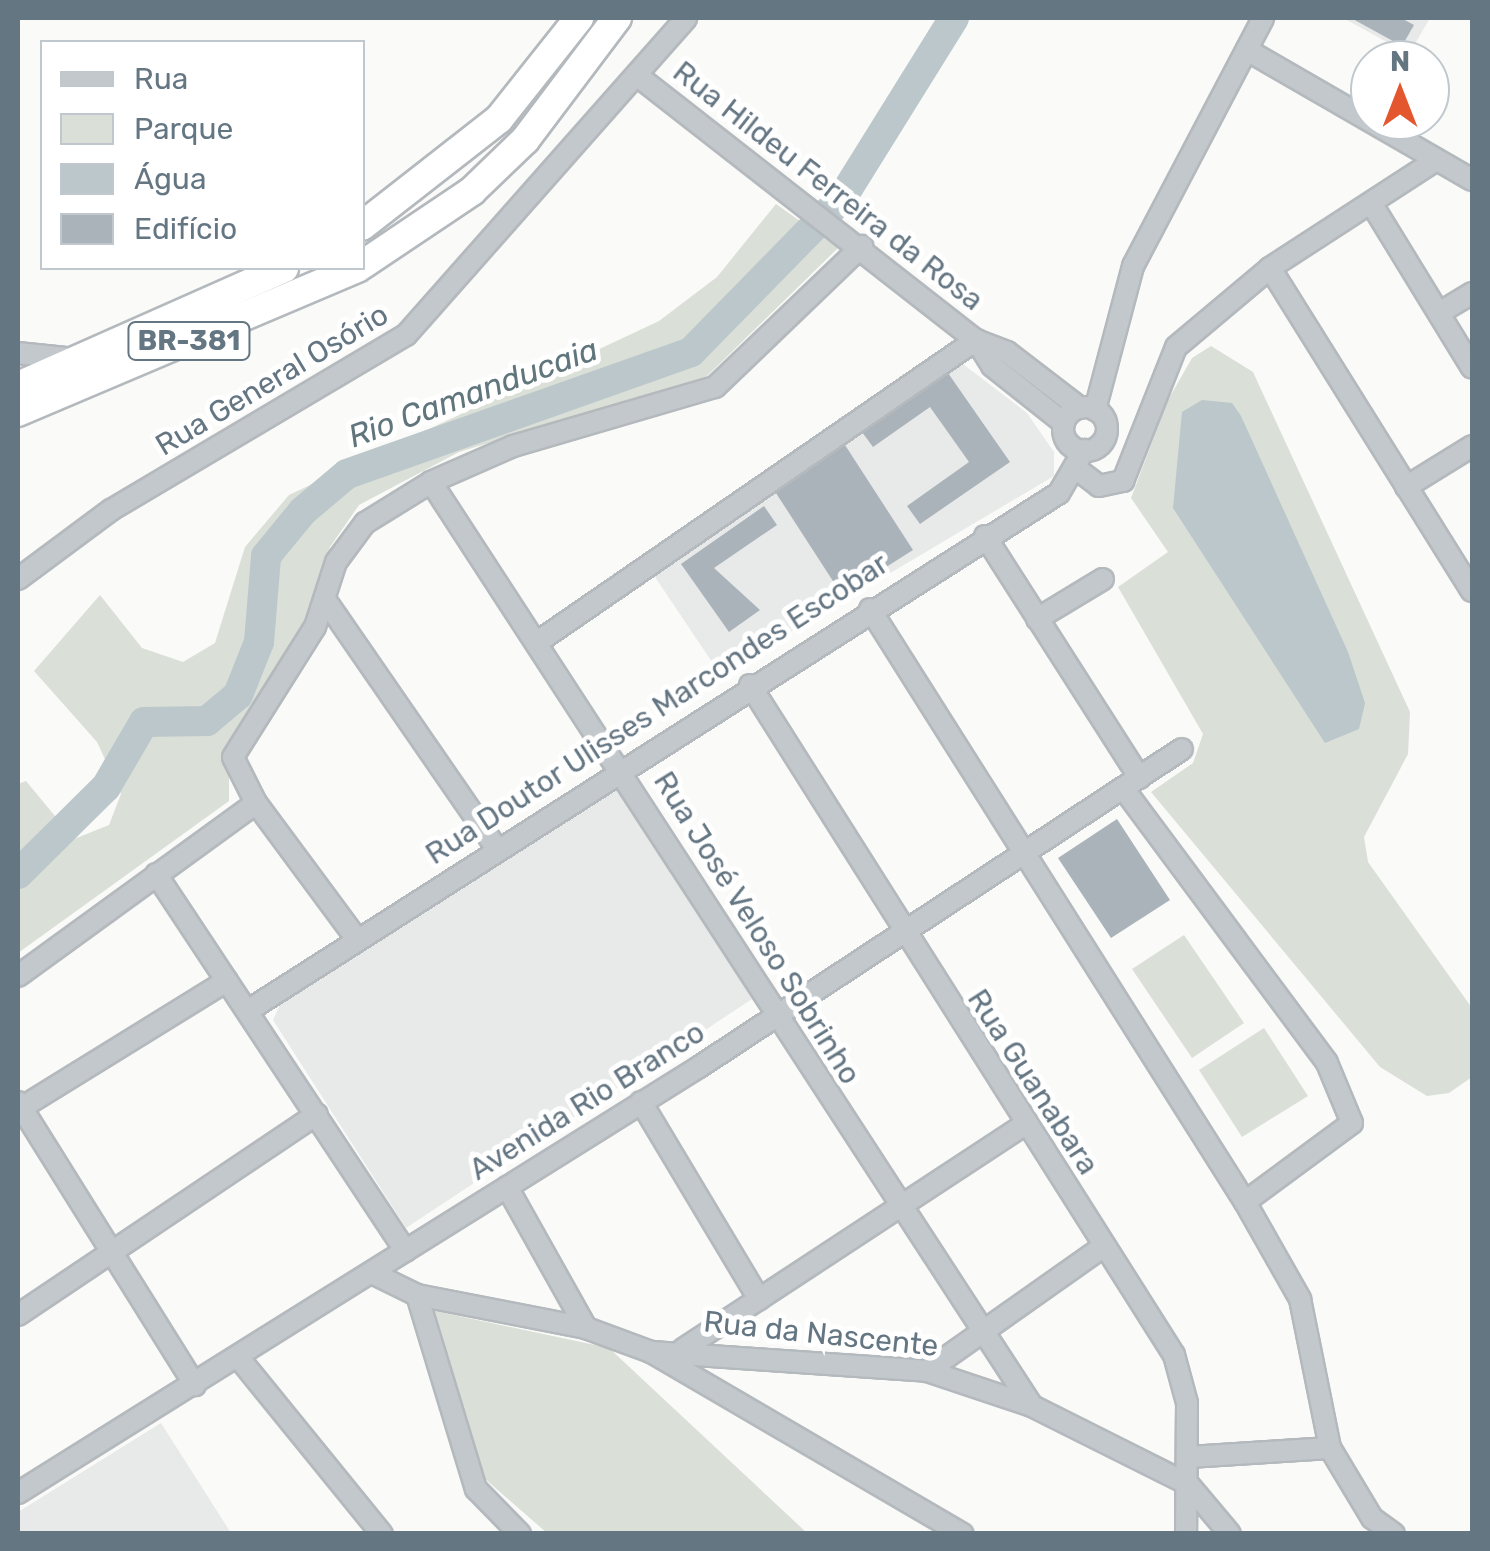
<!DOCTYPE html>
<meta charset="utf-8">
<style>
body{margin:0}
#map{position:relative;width:1490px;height:1551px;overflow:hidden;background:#fafaf8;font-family:Rubik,sans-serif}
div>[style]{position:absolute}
.built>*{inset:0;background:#e8e9e9}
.green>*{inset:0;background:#dadfd7}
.water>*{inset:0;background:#bbc7cb}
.river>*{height:30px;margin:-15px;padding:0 15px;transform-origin:15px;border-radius:15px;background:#bbc7cb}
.building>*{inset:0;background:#aab3b9}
.roads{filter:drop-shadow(2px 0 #b4b9bd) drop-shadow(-2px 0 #b4b9bd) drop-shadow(0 2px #b4b9bd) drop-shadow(0 -2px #b4b9bd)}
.minor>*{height:20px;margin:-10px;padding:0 10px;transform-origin:10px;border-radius:10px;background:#c3c8cc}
.minor>.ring{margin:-10px;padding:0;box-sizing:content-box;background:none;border:20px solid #c3c8cc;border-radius:50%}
.highway>*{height:28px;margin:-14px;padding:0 14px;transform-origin:14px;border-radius:14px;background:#fff}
span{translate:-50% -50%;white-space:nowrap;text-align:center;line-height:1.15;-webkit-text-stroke:10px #fff;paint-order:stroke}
.shield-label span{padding:2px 8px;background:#fff;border:2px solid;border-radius:8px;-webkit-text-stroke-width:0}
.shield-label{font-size:28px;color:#657683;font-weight:700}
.street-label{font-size:30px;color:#657683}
.water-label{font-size:32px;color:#60757c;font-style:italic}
.frame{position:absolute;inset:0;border:20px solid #657683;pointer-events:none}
.legend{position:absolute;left:40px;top:40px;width:325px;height:230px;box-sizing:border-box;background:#fff;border:2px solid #c1c8cd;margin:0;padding:12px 18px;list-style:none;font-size:30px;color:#657683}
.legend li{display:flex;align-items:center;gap:20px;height:50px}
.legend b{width:50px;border:2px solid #c1c8cd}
.north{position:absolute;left:1350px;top:40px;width:100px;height:100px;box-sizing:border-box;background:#fff;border:2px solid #c1c8cd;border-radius:50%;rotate:0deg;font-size:28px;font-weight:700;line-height:40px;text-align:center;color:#657683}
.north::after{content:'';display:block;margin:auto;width:35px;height:45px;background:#e4572e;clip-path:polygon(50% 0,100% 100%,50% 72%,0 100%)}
</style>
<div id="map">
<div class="built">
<i style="clip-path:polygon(1343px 18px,1430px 18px,1409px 54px)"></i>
<i style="clip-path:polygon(959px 361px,1027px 413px,1054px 452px,1054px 476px,720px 674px,651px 571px)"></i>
<i style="clip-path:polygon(622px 787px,752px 999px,406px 1228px,273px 1020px,280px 1005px)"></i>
<i style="clip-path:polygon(161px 1423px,231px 1533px,18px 1533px,18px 1512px)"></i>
</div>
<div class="green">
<i style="clip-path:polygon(776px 204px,838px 248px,706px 377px,459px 452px,359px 505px,330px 547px,305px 629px,229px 744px,229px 801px,18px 953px,18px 784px,26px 781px,74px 839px,109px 825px,121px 794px,97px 742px,34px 671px,100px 595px,142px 648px,183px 662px,215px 643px,245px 547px,289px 495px,659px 321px,717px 277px)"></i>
<i style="clip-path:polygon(1211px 346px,1253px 372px,1410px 712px,1408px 754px,1364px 837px,1368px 862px,1472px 1008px,1472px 1077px,1449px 1093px,1427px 1096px,1380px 1067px,1151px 792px,1193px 763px,1203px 734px,1118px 587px,1168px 552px,1131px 498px,1168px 400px,1192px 358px)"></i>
<i style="clip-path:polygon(1184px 935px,1244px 1023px,1192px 1058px,1132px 969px)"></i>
<i style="clip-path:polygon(1264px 1028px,1308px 1096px,1242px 1137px,1199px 1070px)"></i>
<i style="clip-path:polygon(435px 1311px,609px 1348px,807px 1533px,547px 1533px,484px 1478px)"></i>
</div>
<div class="water">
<i style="clip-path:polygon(1202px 400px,1232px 403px,1241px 416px,1348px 652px,1365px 703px,1359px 729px,1325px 743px,1173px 508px,1182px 412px)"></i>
</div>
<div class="river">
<i style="left:18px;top:874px;width:124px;rotate:-44.7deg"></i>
<i style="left:106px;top:787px;width:75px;rotate:-59.7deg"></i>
<i style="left:144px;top:722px;width:63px;rotate:-0.9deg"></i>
<i style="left:207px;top:721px;width:40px;rotate:-40deg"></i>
<i style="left:238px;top:695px;width:57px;rotate:-68.4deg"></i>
<i style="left:259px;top:642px;width:86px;rotate:-85.3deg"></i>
<i style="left:266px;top:556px;width:58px;rotate:-50.6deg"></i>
<i style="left:303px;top:511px;width:57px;rotate:-40.1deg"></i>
<i style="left:347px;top:474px;width:365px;rotate:-19.5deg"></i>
<i style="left:691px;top:352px;width:216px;rotate:-45.6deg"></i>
<i style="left:842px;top:198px;width:212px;rotate:-58.1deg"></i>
</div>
<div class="building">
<i style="clip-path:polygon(1351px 18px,1401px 18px,1414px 25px,1402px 46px)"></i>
<i style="clip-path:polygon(948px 373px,1010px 462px,920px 524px,907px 506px,969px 462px,930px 407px,873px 447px,862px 432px)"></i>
<i style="clip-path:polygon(845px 445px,913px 550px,842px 595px,774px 490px)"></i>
<i style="clip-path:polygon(764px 506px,777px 525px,714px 568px,760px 610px,729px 632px,681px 564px)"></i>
<i style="clip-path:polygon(1117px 819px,1170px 900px,1111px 938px,1058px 858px)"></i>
</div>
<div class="roads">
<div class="minor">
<i style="left:1247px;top:50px;width:260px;rotate:30deg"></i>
<i style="left:639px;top:77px;width:427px;rotate:38deg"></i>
<i style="left:976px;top:340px;width:33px;rotate:21deg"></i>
<i style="left:1007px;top:352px;width:92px;rotate:37.5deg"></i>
<i style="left:1371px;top:203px;width:193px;rotate:58.5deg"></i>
<i style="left:1270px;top:268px;width:381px;rotate:58deg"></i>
<i style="left:1439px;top:313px;width:39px;rotate:-31deg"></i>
<i style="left:976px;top:340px;width:31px;rotate:58deg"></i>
<i style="left:992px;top:366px;width:92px;rotate:38.4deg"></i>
<i style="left:18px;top:353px;width:48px;rotate:5.9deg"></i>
<i class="ring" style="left:1063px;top:407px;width:24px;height:24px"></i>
<i style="left:1095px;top:410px;width:149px;rotate:-75.2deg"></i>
<i style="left:1133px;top:266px;width:280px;rotate:-62.3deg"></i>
<i style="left:1078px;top:470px;width:26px;rotate:37deg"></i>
<i style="left:1099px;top:486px;width:25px;rotate:-12deg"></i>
<i style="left:1123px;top:481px;width:144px;rotate:-68.4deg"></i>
<i style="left:1176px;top:347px;width:123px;rotate:-40deg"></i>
<i style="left:1270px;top:268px;width:198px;rotate:-33deg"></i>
<i style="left:431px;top:482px;width:1102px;rotate:56.96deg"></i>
<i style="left:1406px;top:487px;width:78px;rotate:-31.8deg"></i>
<i style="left:985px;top:536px;width:287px;rotate:57.4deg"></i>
<i style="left:18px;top:579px;width:116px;rotate:-36.6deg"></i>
<i style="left:111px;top:510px;width:343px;rotate:-30.7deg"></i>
<i style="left:406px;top:335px;width:423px;rotate:-48.5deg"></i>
<i style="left:326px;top:601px;width:299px;rotate:55.4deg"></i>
<i style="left:870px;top:609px;width:702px;rotate:57.69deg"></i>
<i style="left:1245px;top:1202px;width:112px;rotate:60.4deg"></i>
<i style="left:1300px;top:1299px;width:152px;rotate:78.6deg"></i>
<i style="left:1330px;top:1448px;width:82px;rotate:59deg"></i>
<i style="left:1372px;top:1518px;width:27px;rotate:36deg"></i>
<i style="left:1037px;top:619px;width:77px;rotate:-31.2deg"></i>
<i style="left:539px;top:641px;width:531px;rotate:-34.56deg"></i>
<i style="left:750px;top:685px;width:793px;rotate:57.67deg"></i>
<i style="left:1174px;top:1355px;width:50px;rotate:74.8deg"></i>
<i style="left:1187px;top:1403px;width:131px;rotate:90.4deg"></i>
<i style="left:1123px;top:788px;width:342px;rotate:53.4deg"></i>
<i style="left:1327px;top:1063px;width:65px;rotate:67.4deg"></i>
<i style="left:1352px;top:1123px;width:133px;rotate:143.6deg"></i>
<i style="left:156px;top:874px;width:452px;rotate:56.5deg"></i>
<i style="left:356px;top:938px;width:168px;rotate:-126.5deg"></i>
<i style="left:256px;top:803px;width:51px;rotate:-116.6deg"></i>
<i style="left:233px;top:757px;width:154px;rotate:-57.8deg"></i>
<i style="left:315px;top:627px;width:68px;rotate:-72.1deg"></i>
<i style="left:336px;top:562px;width:49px;rotate:-53.4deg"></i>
<i style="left:365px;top:523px;width:78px;rotate:-31.8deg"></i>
<i style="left:431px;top:482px;width:90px;rotate:-23.7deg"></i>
<i style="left:513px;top:446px;width:210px;rotate:-16.3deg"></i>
<i style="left:715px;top:387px;width:204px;rotate:-43.8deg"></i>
<i style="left:18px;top:976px;width:294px;rotate:-36deg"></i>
<i style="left:249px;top:1010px;width:961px;rotate:-32.55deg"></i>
<i style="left:1059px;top:493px;width:50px;rotate:-59.8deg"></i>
<i style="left:18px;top:1102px;width:334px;rotate:58deg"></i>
<i style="left:641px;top:1102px;width:230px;rotate:59.1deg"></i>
<i style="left:21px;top:1108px;width:242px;rotate:-31.7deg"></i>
<i style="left:507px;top:1187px;width:162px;rotate:60.7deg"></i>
<i style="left:372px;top:1273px;width:50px;rotate:26.1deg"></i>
<i style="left:417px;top:1295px;width:172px;rotate:11deg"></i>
<i style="left:586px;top:1328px;width:69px;rotate:20.3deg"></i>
<i style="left:651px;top:1352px;width:277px;rotate:3.9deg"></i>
<i style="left:927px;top:1371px;width:111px;rotate:18.4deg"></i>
<i style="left:1032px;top:1406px;width:174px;rotate:26.6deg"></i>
<i style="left:1188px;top:1484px;width:65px;rotate:50deg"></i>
<i style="left:417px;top:1295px;width:203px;rotate:73.1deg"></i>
<i style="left:476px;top:1489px;width:63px;rotate:45.6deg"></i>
<i style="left:18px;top:1315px;width:360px;rotate:-33.9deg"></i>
<i style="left:683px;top:1349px;width:408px;rotate:-33.3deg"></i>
<i style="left:651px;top:1352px;width:361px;rotate:30.3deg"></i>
<i style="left:238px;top:1357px;width:228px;rotate:50.9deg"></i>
<i style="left:927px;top:1371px;width:217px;rotate:-35.2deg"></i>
<i style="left:1189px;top:1457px;width:141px;rotate:-3.7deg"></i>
<i style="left:18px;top:1493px;width:803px;rotate:-32.03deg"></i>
<i style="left:699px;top:1067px;width:578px;rotate:-33.36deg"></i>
</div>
<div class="highway">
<i style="left:362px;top:226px;width:174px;rotate:-38deg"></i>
<i style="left:499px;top:119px;width:129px;rotate:-51.6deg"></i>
<i style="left:362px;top:265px;width:133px;rotate:-33.9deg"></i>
<i style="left:472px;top:191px;width:74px;rotate:-43.9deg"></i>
<i style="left:525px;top:140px;width:153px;rotate:-53deg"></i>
<i style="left:18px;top:386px;width:291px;rotate:-23.9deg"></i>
<i style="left:18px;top:412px;width:369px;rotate:-23deg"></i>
</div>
</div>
<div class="shield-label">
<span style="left:189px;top:341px">BR-381</span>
</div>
<div class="street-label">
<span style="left:828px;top:186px;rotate:38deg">Rua Hildeu Ferreira da Rosa</span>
<span style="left:272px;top:380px;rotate:-31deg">Rua General Osório</span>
<span style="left:657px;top:709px;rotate:-33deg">Rua Doutor Ulisses Marcondes Escobar</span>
<span style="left:757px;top:928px;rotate:58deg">Rua José Veloso Sobrinho</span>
<span style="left:1033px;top:1082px;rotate:57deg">Rua Guanabara</span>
<span style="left:587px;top:1101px;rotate:-32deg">Avenida Rio Branco</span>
<span style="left:821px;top:1334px;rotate:6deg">Rua da Nascente</span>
</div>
<div class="water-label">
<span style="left:473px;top:393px;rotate:-20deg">Rio Camanducaia</span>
</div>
<div class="frame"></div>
<ul class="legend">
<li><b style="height:12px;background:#c3c8cc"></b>Rua</li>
<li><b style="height:28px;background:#dadfd7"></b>Parque</li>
<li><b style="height:28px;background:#bbc7cb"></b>Água</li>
<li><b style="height:28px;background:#aab3b9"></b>Edifício</li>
</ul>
<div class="north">N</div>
</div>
